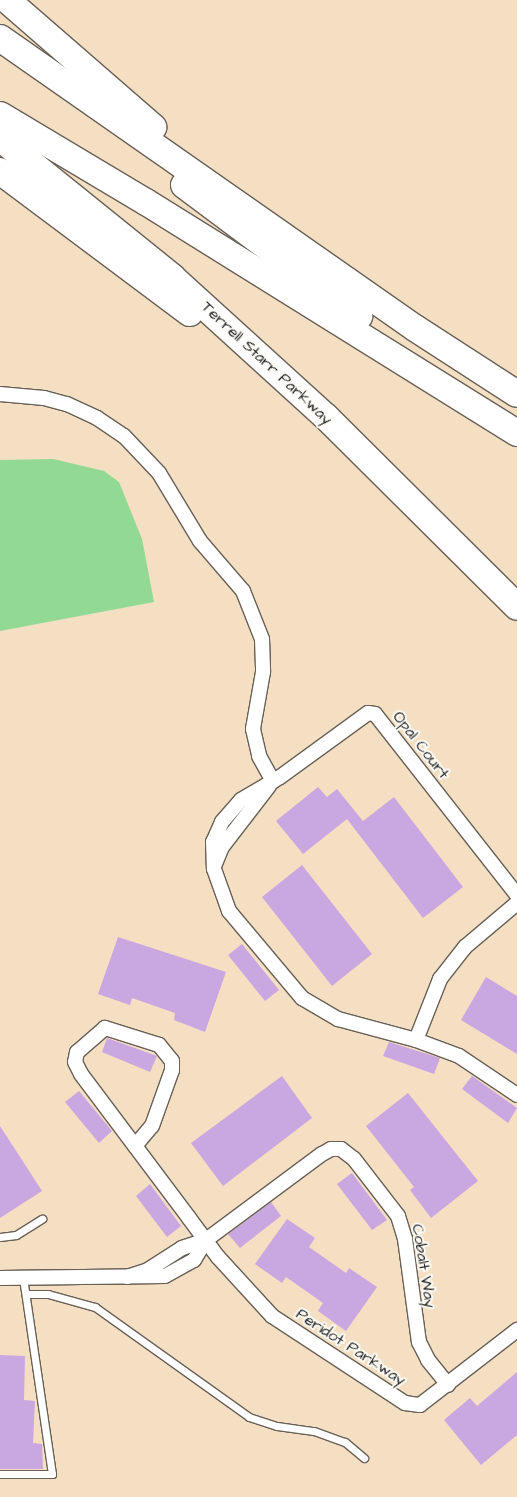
<!DOCTYPE html>
<style>
body{margin:0}
#map{position:relative;width:517px;height:1497px;overflow:hidden;background:#f4dfc3;font-family:"Architects Daughter",sans-serif}
div>[style]{position:absolute}
.green>*{inset:0;background:#91d994}
.building>*{inset:0;background:#c9a7e0}
.roads{filter:drop-shadow(1px 0 #686056) drop-shadow(-1px 0 #686056) drop-shadow(0 1px #686056) drop-shadow(0 -1px #686056)}
.service>*{height:7px;margin:-3.5px;padding:0 3.5px;transform-origin:3.5px;border-radius:3.5px;background:#fff}
.minor>*{height:14px;margin:-7px;padding:0 7px;transform-origin:7px;border-radius:7px;background:#fff}
.motorway>*{height:26px;margin:-13px;padding:0 13px;transform-origin:13px;border-radius:13px;background:#fff}
span{translate:-50% -50%;white-space:nowrap;text-align:center;line-height:1.15;-webkit-text-stroke:4px #fdfcf7;paint-order:stroke}
.street-label{font-size:16px;color:#1c1c1c}
</style>
<div id="map">
<div class="green">
<i style="clip-path:polygon(53px 459px,104px 471px,119px 482px,142px 539px,154px 602px,0 631px,0 460px)"></i>
</div>
<div class="building">
<i style="clip-path:polygon(318px 787px,327px 797px,337px 789px,363px 821px,394px 797px,463px 887px,423px 918px,347px 819px,303px 854px,276px 821px)"></i>
<i style="clip-path:polygon(302px 865px,372px 954px,332px 986px,262px 897px)"></i>
<i style="clip-path:polygon(118px 937px,226px 972px,205px 1032px,174px 1020px,175px 1013px,132px 998px,130px 1005px,98px 994px)"></i>
<i style="clip-path:polygon(242px 944px,279px 990px,265px 1001px,228px 955px)"></i>
<i style="clip-path:polygon(486px 977px,517px 996px,517px 1054px,461px 1020px)"></i>
<i style="clip-path:polygon(107px 1038px,157px 1056px,150px 1072px,102px 1052px)"></i>
<i style="clip-path:polygon(389px 1042px,440px 1058px,434px 1074px,383px 1056px)"></i>
<i style="clip-path:polygon(282px 1076px,312px 1118px,223px 1186px,191px 1143px)"></i>
<i style="clip-path:polygon(472px 1076px,517px 1108px,508px 1123px,462px 1089px)"></i>
<i style="clip-path:polygon(79px 1091px,112px 1131px,99px 1143px,65px 1102px)"></i>
<i style="clip-path:polygon(408px 1093px,478px 1181px,431px 1218px,410px 1190px,414px 1187px,366px 1126px)"></i>
<i style="clip-path:polygon(0 1126px,42px 1191px,0 1218px)"></i>
<i style="clip-path:polygon(352px 1173px,387px 1220px,372px 1230px,337px 1184px)"></i>
<i style="clip-path:polygon(150px 1184px,181px 1226px,167px 1237px,136px 1196px)"></i>
<i style="clip-path:polygon(271px 1202px,281px 1216px,240px 1248px,228px 1234px)"></i>
<i style="clip-path:polygon(287px 1219px,315px 1238px,309px 1247px,346px 1273px,349px 1268px,377px 1287px,346px 1331px,318px 1311px,323px 1303px,286px 1277px,282px 1283px,255px 1264px)"></i>
<i style="clip-path:polygon(0 1355px,25px 1356px,24px 1400px,35px 1401px,33px 1443px,42px 1444px,43px 1469px,0 1469px)"></i>
<i style="clip-path:polygon(517px 1372px,517px 1435px,481px 1465px,444px 1420px,470px 1398px,477px 1406px)"></i>
</div>
<div class="roads">
<div class="service">
<i style="left:0;top:1237px;width:16px;rotate:-7deg"></i>
<i style="left:16px;top:1235px;width:31px;rotate:-32deg"></i>
<i style="left:26px;top:1294px;width:22px"></i>
<i style="left:48px;top:1294px;width:49px;rotate:15.5deg"></i>
<i style="left:95px;top:1307px;width:189px;rotate:35.5deg"></i>
<i style="left:249px;top:1417px;width:29px;rotate:18deg"></i>
<i style="left:277px;top:1426px;width:37px;rotate:8deg"></i>
<i style="left:314px;top:1431px;width:33px;rotate:20deg"></i>
<i style="left:345px;top:1442px;width:25px;rotate:40deg"></i>
<i style="left:0;top:1474px;width:52px"></i>
<i style="left:52px;top:1474px;width:198px;rotate:-98.4deg"></i>
</div>
<div class="minor">
<i style="left:0;top:394px;width:44px;rotate:5.2deg"></i>
<i style="left:44px;top:398px;width:24px;rotate:15deg"></i>
<i style="left:67px;top:404px;width:33px;rotate:25deg"></i>
<i style="left:97px;top:418px;width:32px;rotate:34deg"></i>
<i style="left:124px;top:436px;width:51px;rotate:46.6deg"></i>
<i style="left:159px;top:473px;width:79px;rotate:58.9deg"></i>
<i style="left:200px;top:541px;width:66px;rotate:49.3deg"></i>
<i style="left:243px;top:591px;width:52px;rotate:68.4deg"></i>
<i style="left:262px;top:639px;width:33px;rotate:88deg"></i>
<i style="left:263px;top:672px;width:58px;rotate:100deg"></i>
<i style="left:253px;top:729px;width:28px;rotate:77deg"></i>
<i style="left:259px;top:756px;width:29px;rotate:61deg"></i>
<i style="left:215px;top:864px;width:18px;rotate:-68deg"></i>
<i style="left:222px;top:847px;width:77px;rotate:-52.4deg"></i>
<i style="left:517px;top:895px;width:230px;rotate:-128.1deg"></i>
<i style="left:375px;top:714px;width:7px;rotate:-172deg"></i>
<i style="left:368px;top:713px;width:109px;rotate:144deg"></i>
<i style="left:280px;top:777px;width:45px;rotate:149.5deg"></i>
<i style="left:241px;top:800px;width:29px;rotate:131deg"></i>
<i style="left:222px;top:822px;width:22px;rotate:114deg"></i>
<i style="left:213px;top:842px;width:27px;rotate:88deg"></i>
<i style="left:214px;top:869px;width:45px;rotate:70.3deg"></i>
<i style="left:229px;top:911px;width:114px;rotate:50deg"></i>
<i style="left:302px;top:998px;width:42px;rotate:30.3deg"></i>
<i style="left:338px;top:1019px;width:81px;rotate:15.1deg"></i>
<i style="left:416px;top:1040px;width:46px;rotate:20.4deg"></i>
<i style="left:459px;top:1056px;width:70px;rotate:33.9deg"></i>
<i style="left:416px;top:1040px;width:66px;rotate:-68.5deg"></i>
<i style="left:440px;top:979px;width:41px;rotate:-52deg"></i>
<i style="left:465px;top:947px;width:68px;rotate:-40.2deg"></i>
<i style="left:135px;top:1146px;width:26px;rotate:-50deg"></i>
<i style="left:152px;top:1126px;width:59px;rotate:-70.3deg"></i>
<i style="left:172px;top:1070px;width:9px;rotate:-90deg"></i>
<i style="left:172px;top:1061px;width:21px;rotate:-129deg"></i>
<i style="left:159px;top:1045px;width:57px;rotate:-162.5deg"></i>
<i style="left:105px;top:1028px;width:37px;rotate:139deg"></i>
<i style="left:77px;top:1052px;width:10px;rotate:101deg"></i>
<i style="left:75px;top:1062px;width:13px;rotate:63deg"></i>
<i style="left:81px;top:1074px;width:180px;rotate:53.1deg"></i>
<i style="left:189px;top:1218px;width:49px;rotate:53.4deg"></i>
<i style="left:218px;top:1257px;width:80px;rotate:47.5deg"></i>
<i style="left:272px;top:1316px;width:159px;rotate:33.2deg"></i>
<i style="left:405px;top:1403px;width:15px;rotate:8deg"></i>
<i style="left:420px;top:1405px;width:123px;rotate:-37.7deg"></i>
<i style="left:127px;top:1277px;width:22px;rotate:-18deg"></i>
<i style="left:148px;top:1270px;width:40px;rotate:-32.9deg"></i>
<i style="left:182px;top:1248px;width:25px;rotate:-18deg"></i>
<i style="left:206px;top:1240px;width:144px;rotate:-36.6deg"></i>
<i style="left:322px;top:1154px;width:10px;rotate:-29deg"></i>
<i style="left:331px;top:1149px;width:10px"></i>
<i style="left:341px;top:1149px;width:16px;rotate:38deg"></i>
<i style="left:354px;top:1159px;width:72px;rotate:52.3deg"></i>
<i style="left:398px;top:1216px;width:24px;rotate:73deg"></i>
<i style="left:405px;top:1239px;width:104px;rotate:82.3deg"></i>
<i style="left:419px;top:1342px;width:20px;rotate:63deg"></i>
<i style="left:428px;top:1360px;width:32px;rotate:51deg"></i>
<i style="left:0;top:1278px;width:165px;rotate:-0.7deg"></i>
<i style="left:165px;top:1276px;width:33px;rotate:-29deg"></i>
<i style="left:194px;top:1260px;width:23px;rotate:-59deg"></i>
</div>
<div class="motorway">
<i style="left:7px;top:0;width:194px;rotate:41deg"></i>
<i style="left:0;top:38px;width:506px;rotate:34.95deg"></i>
<i style="left:415px;top:328px;width:121px;rotate:32.9deg"></i>
<i style="left:0;top:115px;width:170px;rotate:30.8deg"></i>
<i style="left:146px;top:202px;width:437px;rotate:31.9deg"></i>
<i style="left:0;top:138px;width:221px;rotate:38.9deg"></i>
<i style="left:172px;top:277px;width:208px;rotate:42.3deg"></i>
<i style="left:326px;top:417px;width:269px;rotate:44.8deg"></i>
<i style="left:0;top:171px;width:237px;rotate:36.8deg"></i>
<i style="left:184px;top:185px;width:219px;rotate:36.8deg"></i>
</div>
</div>
<div class="street-label">
<span style="left:267px;top:363px;rotate:43deg">Terrell Starr Parkway</span>
<span style="left:421px;top:745px;rotate:52deg">Opal Court</span>
<span style="left:424px;top:1266px;rotate:81deg">Cobalt Way</span>
<span style="left:351px;top:1347px;rotate:33deg">Peridot Parkway</span>
</div>
</div>
